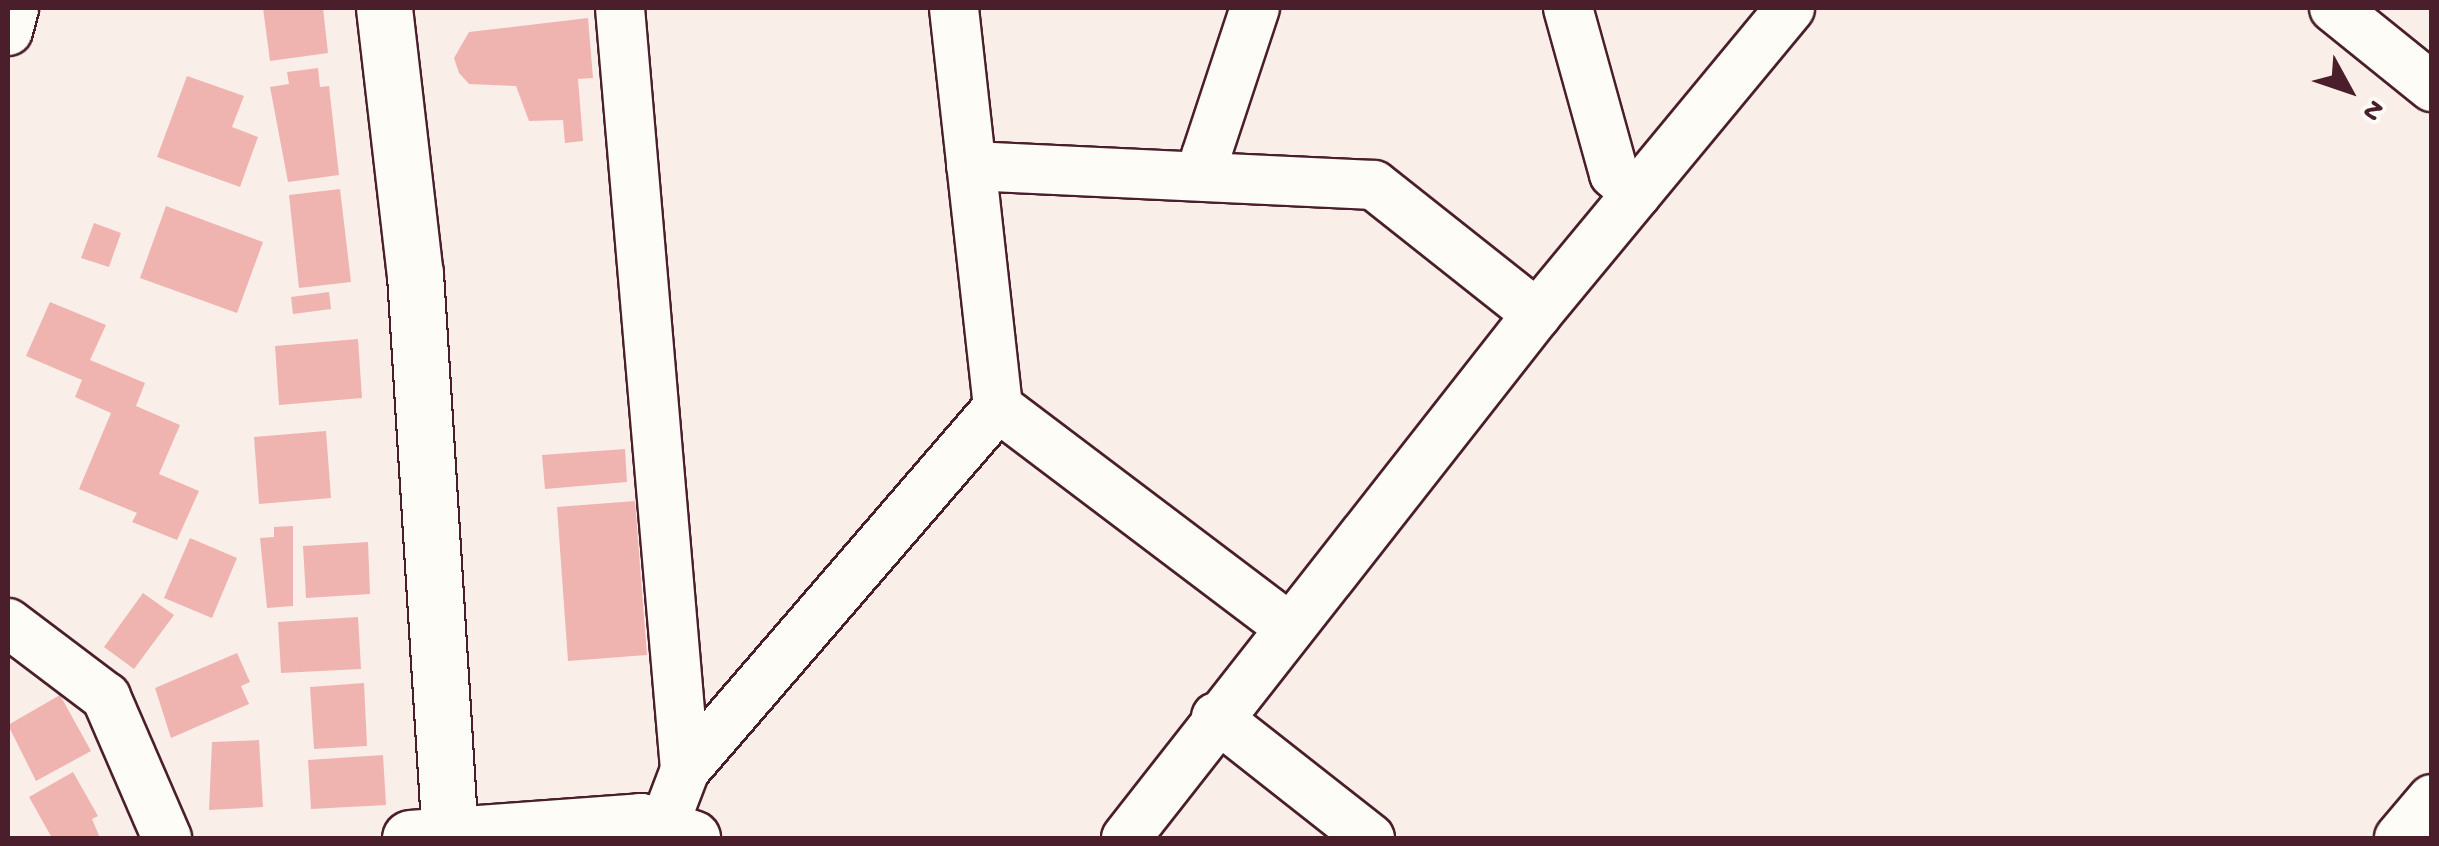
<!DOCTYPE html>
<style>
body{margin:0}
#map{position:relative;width:2439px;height:846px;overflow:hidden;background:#faeee9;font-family:"Gochi Hand",sans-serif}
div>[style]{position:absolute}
.building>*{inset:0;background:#f0b4b0}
.roads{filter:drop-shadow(2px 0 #4a1f2b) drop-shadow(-2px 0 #4a1f2b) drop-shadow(0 2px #4a1f2b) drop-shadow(0 -2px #4a1f2b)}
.minor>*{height:48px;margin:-24px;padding:0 24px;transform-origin:24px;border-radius:24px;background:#fdfcf7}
.tertiary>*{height:55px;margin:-27.5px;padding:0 27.5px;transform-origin:27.5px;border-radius:27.5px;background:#fdfcf7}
span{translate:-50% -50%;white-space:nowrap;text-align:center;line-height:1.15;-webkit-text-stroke:10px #fdfcf7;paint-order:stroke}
.frame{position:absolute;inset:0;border:10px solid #4a1f2b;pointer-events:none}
.north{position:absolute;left:2299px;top:40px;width:100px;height:100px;-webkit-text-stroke:8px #fdfcf7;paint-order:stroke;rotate:130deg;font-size:28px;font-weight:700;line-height:40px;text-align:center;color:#4a1f2b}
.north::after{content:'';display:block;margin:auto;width:35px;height:45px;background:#4a1f2b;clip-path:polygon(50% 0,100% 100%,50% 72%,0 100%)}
</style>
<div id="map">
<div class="building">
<i style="clip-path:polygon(263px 8px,323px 8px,328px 53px,270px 61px)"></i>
<i style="clip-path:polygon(588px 18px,593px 78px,578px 79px,583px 141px,565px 143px,563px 120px,529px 121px,516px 86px,469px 84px,459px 73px,454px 58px,469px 32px)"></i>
<i style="clip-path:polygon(318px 68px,320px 87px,329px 86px,339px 175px,288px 182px,270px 87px,289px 84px,287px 72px)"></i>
<i style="clip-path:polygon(187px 76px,244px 96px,232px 127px,258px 137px,240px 187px,157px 157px)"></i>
<i style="clip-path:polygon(340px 189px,351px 282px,299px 288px,289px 195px)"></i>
<i style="clip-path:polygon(166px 206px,263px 242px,237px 313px,140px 278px)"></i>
<i style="clip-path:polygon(94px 223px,121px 233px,109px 267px,81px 258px)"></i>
<i style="clip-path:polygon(329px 292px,331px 309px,293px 314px,291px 297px)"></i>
<i style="clip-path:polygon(50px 302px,106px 325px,90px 360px,145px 383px,136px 406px,180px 425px,159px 474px,199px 491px,177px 540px,132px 522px,137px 513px,79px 489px,111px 413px,75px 397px,82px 380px,26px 356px)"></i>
<i style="clip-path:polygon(358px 339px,362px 398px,279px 405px,275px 346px)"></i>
<i style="clip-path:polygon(326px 431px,331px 498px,259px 504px,254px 437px)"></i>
<i style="clip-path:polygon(625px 449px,627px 482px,545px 489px,542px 455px)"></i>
<i style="clip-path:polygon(635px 501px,647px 655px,568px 661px,557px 507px)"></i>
<i style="clip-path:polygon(293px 526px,293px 606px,267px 608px,260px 538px,274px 537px,274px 527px)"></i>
<i style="clip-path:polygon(190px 538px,237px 558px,212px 618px,164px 598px)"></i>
<i style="clip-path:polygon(368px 542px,370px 594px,306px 598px,303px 546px)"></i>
<i style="clip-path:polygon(143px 593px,174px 615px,134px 669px,104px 647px)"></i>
<i style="clip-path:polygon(358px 617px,361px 669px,281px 673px,278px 622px)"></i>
<i style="clip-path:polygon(237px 653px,250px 682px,241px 686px,249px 704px,171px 738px,155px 688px)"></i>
<i style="clip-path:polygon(364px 683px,367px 746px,314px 749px,310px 687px)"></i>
<i style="clip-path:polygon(60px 695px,91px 751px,36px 781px,8px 725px)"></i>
<i style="clip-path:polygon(259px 740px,263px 807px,209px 810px,212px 742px)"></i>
<i style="clip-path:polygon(383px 755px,386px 805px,311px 809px,308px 760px)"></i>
<i style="clip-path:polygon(73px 772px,98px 816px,92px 819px,100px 838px,52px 838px,29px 797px)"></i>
</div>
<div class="roads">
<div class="minor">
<i style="left:620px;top:8px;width:765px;rotate:85.12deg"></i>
<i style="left:1568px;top:8px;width:172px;rotate:74.5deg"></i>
<i style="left:1614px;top:174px;width:30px;rotate:41deg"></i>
<i style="left:2334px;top:8px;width:126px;rotate:38.9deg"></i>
<i style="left:8px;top:31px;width:24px;rotate:-75deg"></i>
<i style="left:971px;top:166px;width:403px;rotate:2.7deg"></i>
<i style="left:1374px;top:185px;width:208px;rotate:38.4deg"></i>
<i style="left:1206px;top:177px;width:21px;rotate:-90deg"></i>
<i style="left:1206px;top:156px;width:156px;rotate:-71.7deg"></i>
<i style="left:998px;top:407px;width:365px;rotate:37.1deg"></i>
<i style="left:8px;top:623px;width:123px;rotate:37.1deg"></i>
<i style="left:106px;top:697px;width:154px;rotate:66.6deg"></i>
<i style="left:1216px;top:717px;width:196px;rotate:38.2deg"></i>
<i style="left:664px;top:825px;width:59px;rotate:-69.1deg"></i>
<i style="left:685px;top:770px;width:479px;rotate:-49.2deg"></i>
<i style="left:998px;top:407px;width:401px;rotate:-96.3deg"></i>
<i style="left:1126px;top:838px;width:666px;rotate:-51.89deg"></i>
<i style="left:1537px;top:314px;width:397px;rotate:-50.4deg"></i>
<i style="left:2399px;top:838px;width:51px;rotate:-49.8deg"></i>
</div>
<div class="tertiary">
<i style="left:384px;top:8px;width:268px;rotate:83.4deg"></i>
<i style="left:415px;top:274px;width:565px;rotate:86.45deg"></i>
<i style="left:410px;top:838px;width:231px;rotate:-4.2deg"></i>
<i style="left:640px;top:821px;width:55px;rotate:18.1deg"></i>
</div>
</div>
<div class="frame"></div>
<div class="north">N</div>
</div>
